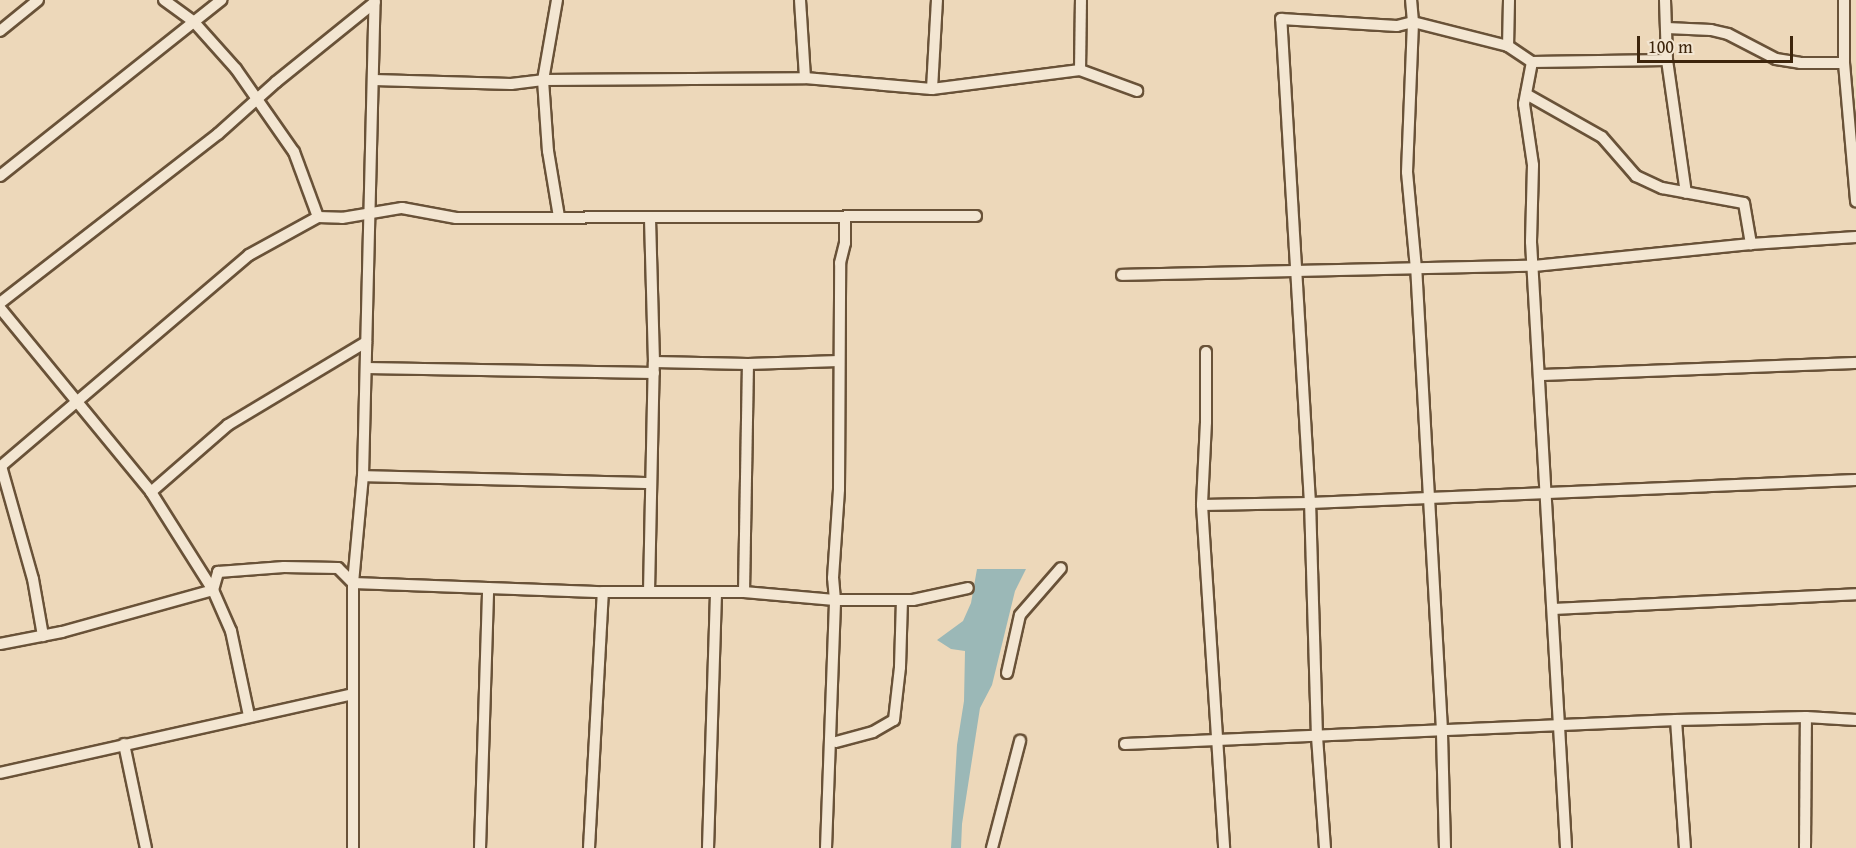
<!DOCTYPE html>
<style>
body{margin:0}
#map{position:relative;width:1856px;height:848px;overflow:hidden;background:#edd8ba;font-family:"Gentium Book Plus",serif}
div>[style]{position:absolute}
.water>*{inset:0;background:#9bb8b7}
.roads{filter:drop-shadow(2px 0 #695238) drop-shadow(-2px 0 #695238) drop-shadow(0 2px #695238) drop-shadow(0 -2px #695238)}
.street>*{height:10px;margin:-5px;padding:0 5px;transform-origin:5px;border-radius:5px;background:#f3e6d2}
span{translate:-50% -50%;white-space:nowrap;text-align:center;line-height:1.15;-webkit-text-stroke:4.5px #f3e6d2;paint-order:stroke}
.scale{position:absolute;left:1637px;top:36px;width:156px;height:27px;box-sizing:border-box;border:3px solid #3d250c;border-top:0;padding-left:8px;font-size:18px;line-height:21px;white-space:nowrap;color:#3d250c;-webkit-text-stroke:4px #f3e6d2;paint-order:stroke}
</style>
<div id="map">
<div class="water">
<i style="clip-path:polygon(977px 569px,1026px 569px,1015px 591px,992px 685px,980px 708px,962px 824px,961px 848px,951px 848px,957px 745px,964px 701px,965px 651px,951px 649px,937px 640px,963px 621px,971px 603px)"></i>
</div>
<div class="roads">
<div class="street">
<i style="left:164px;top:0;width:37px;rotate:36deg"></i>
<i style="left:194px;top:22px;width:63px;rotate:48.2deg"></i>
<i style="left:236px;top:69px;width:101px;rotate:55.1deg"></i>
<i style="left:294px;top:152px;width:69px;rotate:69.7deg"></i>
<i style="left:557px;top:0;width:81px;rotate:99.9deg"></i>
<i style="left:543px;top:80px;width:71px;rotate:86deg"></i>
<i style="left:548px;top:151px;width:67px;rotate:80.5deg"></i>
<i style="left:800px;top:0;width:78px;rotate:86.3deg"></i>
<i style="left:1509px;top:0;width:46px;rotate:91.2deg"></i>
<i style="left:1508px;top:46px;width:29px;rotate:34deg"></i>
<i style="left:1532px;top:62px;width:135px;rotate:-0.8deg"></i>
<i style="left:1665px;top:0;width:60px;rotate:88.1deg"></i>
<i style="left:1667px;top:60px;width:134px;rotate:81.9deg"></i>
<i style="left:1844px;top:0;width:63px;rotate:90deg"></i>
<i style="left:1844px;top:63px;width:139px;rotate:85deg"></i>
<i style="left:1667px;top:28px;width:44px;rotate:2.6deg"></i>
<i style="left:1711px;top:30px;width:17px;rotate:13deg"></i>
<i style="left:1728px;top:34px;width:54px;rotate:27.5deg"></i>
<i style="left:1776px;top:59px;width:24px;rotate:9deg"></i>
<i style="left:1800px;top:63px;width:44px"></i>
<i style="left:0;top:31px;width:49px;rotate:-39.2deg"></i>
<i style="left:1532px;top:62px;width:43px;rotate:100.8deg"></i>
<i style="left:1524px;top:104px;width:62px;rotate:81.6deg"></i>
<i style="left:1533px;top:165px;width:77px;rotate:91.5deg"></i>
<i style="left:1531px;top:242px;width:607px;rotate:86.69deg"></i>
<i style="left:1080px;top:70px;width:70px;rotate:-89.2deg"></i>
<i style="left:374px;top:80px;width:137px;rotate:1.7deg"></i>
<i style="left:511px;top:84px;width:32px;rotate:-7deg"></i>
<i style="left:543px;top:80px;width:262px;rotate:-0.4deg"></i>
<i style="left:805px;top:78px;width:127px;rotate:5deg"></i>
<i style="left:932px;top:89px;width:149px;rotate:-7.3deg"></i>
<i style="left:1080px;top:70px;width:61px;rotate:20.2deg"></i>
<i style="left:932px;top:89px;width:89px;rotate:-86.8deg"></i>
<i style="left:1526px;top:94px;width:87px;rotate:29.5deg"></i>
<i style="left:1602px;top:137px;width:52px;rotate:48.9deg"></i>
<i style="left:1636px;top:176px;width:29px;rotate:25deg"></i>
<i style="left:1662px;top:188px;width:83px;rotate:10.4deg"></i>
<i style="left:1744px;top:203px;width:42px;rotate:80.3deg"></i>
<i style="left:0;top:176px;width:283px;rotate:-38.5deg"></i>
<i style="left:1122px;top:275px;width:412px;rotate:-1.3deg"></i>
<i style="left:1534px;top:266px;width:218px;rotate:-5.8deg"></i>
<i style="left:1751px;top:244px;width:105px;rotate:-3.8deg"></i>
<i style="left:0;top:303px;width:276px;rotate:-37.8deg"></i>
<i style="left:218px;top:134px;width:78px;rotate:-41.9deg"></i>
<i style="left:276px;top:82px;width:127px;rotate:-38.9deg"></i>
<i style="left:0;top:308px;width:238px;rotate:50.6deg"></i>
<i style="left:151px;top:492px;width:116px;rotate:57.7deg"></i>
<i style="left:213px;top:590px;width:45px;rotate:66.3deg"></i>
<i style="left:231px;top:631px;width:87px;rotate:78deg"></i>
<i style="left:1206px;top:352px;width:70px;rotate:90deg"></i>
<i style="left:1206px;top:422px;width:83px;rotate:92.8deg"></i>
<i style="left:1202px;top:505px;width:344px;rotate:86.3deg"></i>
<i style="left:654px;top:362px;width:94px;rotate:1.2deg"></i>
<i style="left:748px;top:364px;width:91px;rotate:-1.9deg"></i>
<i style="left:366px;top:368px;width:288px;rotate:1deg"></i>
<i style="left:1541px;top:375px;width:315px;rotate:-2.2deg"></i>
<i style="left:1px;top:466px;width:117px;rotate:74.2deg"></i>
<i style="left:33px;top:579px;width:58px;rotate:80deg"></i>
<i style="left:0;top:467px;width:327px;rotate:-40.4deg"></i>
<i style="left:249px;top:255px;width:79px;rotate:-28.8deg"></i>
<i style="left:318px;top:217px;width:24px;rotate:2deg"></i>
<i style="left:342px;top:218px;width:61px;rotate:-9.5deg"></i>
<i style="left:402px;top:208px;width:55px;rotate:10.5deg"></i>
<i style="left:456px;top:218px;width:520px;rotate:-0.22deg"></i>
<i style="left:363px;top:476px;width:288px;rotate:1.4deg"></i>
<i style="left:151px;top:492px;width:102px;rotate:-41deg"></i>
<i style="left:228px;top:425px;width:161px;rotate:-31deg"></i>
<i style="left:1202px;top:505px;width:108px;rotate:-1.1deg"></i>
<i style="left:1310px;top:503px;width:546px;rotate:-2.41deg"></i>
<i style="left:649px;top:592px;width:230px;rotate:-88.8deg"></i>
<i style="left:654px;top:362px;width:144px;rotate:-91.6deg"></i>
<i style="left:744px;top:592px;width:228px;rotate:-89deg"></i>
<i style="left:1553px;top:609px;width:303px;rotate:-2.8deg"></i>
<i style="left:0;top:644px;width:63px;rotate:-11deg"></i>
<i style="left:62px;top:632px;width:157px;rotate:-15.5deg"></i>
<i style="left:213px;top:590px;width:19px;rotate:-74deg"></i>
<i style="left:218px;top:572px;width:66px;rotate:-4.3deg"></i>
<i style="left:284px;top:567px;width:54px;rotate:1.1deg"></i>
<i style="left:338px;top:568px;width:21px;rotate:45deg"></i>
<i style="left:353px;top:583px;width:250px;rotate:2.1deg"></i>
<i style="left:603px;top:592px;width:141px"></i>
<i style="left:744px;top:592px;width:91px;rotate:5deg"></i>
<i style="left:835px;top:600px;width:78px"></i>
<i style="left:913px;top:600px;width:56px;rotate:-12.3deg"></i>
<i style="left:1007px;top:673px;width:59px;rotate:-77.4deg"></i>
<i style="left:1020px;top:615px;width:62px;rotate:-48.9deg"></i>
<i style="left:1676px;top:720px;width:128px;rotate:86deg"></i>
<i style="left:836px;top:742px;width:38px;rotate:-15deg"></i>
<i style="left:873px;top:732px;width:24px;rotate:-30deg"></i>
<i style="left:894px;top:720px;width:53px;rotate:-83.5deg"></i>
<i style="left:900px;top:667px;width:66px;rotate:-88.3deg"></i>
<i style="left:124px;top:744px;width:106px;rotate:78.1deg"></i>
<i style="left:1125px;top:744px;width:552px;rotate:-2.49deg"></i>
<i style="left:1676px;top:720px;width:130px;rotate:-1.3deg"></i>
<i style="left:1806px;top:717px;width:50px;rotate:3.4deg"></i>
<i style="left:0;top:773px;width:361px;rotate:-12.6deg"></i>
<i style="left:353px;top:848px;width:265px;rotate:-90deg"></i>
<i style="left:353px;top:583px;width:107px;rotate:-84.7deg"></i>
<i style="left:363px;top:476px;width:476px;rotate:-88.6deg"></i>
<i style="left:480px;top:848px;width:260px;rotate:-88.2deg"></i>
<i style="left:589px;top:848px;width:256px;rotate:-86.9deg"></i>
<i style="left:708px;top:848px;width:256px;rotate:-88.2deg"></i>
<i style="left:826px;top:848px;width:248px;rotate:-87.9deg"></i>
<i style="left:835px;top:600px;width:22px;rotate:-95deg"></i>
<i style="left:833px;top:578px;width:89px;rotate:-86.1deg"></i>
<i style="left:839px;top:489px;width:226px;rotate:-89.7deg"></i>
<i style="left:840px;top:263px;width:21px;rotate:-76deg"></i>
<i style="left:845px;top:243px;width:26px;rotate:-90deg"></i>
<i style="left:992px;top:848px;width:111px;rotate:-75.3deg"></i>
<i style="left:1325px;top:848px;width:111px;rotate:-94.1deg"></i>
<i style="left:1317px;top:737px;width:234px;rotate:-91.7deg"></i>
<i style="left:1310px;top:503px;width:485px;rotate:-93.4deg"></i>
<i style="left:1281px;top:19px;width:116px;rotate:3.5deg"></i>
<i style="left:1397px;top:26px;width:16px;rotate:-14deg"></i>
<i style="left:1413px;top:22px;width:22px;rotate:-95deg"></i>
<i style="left:1445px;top:848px;width:118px;rotate:-91.5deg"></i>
<i style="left:1442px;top:730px;width:462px;rotate:-93.2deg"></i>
<i style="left:1416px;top:269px;width:97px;rotate:-95.3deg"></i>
<i style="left:1407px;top:172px;width:150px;rotate:-87.7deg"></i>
<i style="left:1413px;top:22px;width:98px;rotate:14.2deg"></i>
<i style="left:1805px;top:848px;width:131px;rotate:-89.6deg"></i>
</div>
</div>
<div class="scale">100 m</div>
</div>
